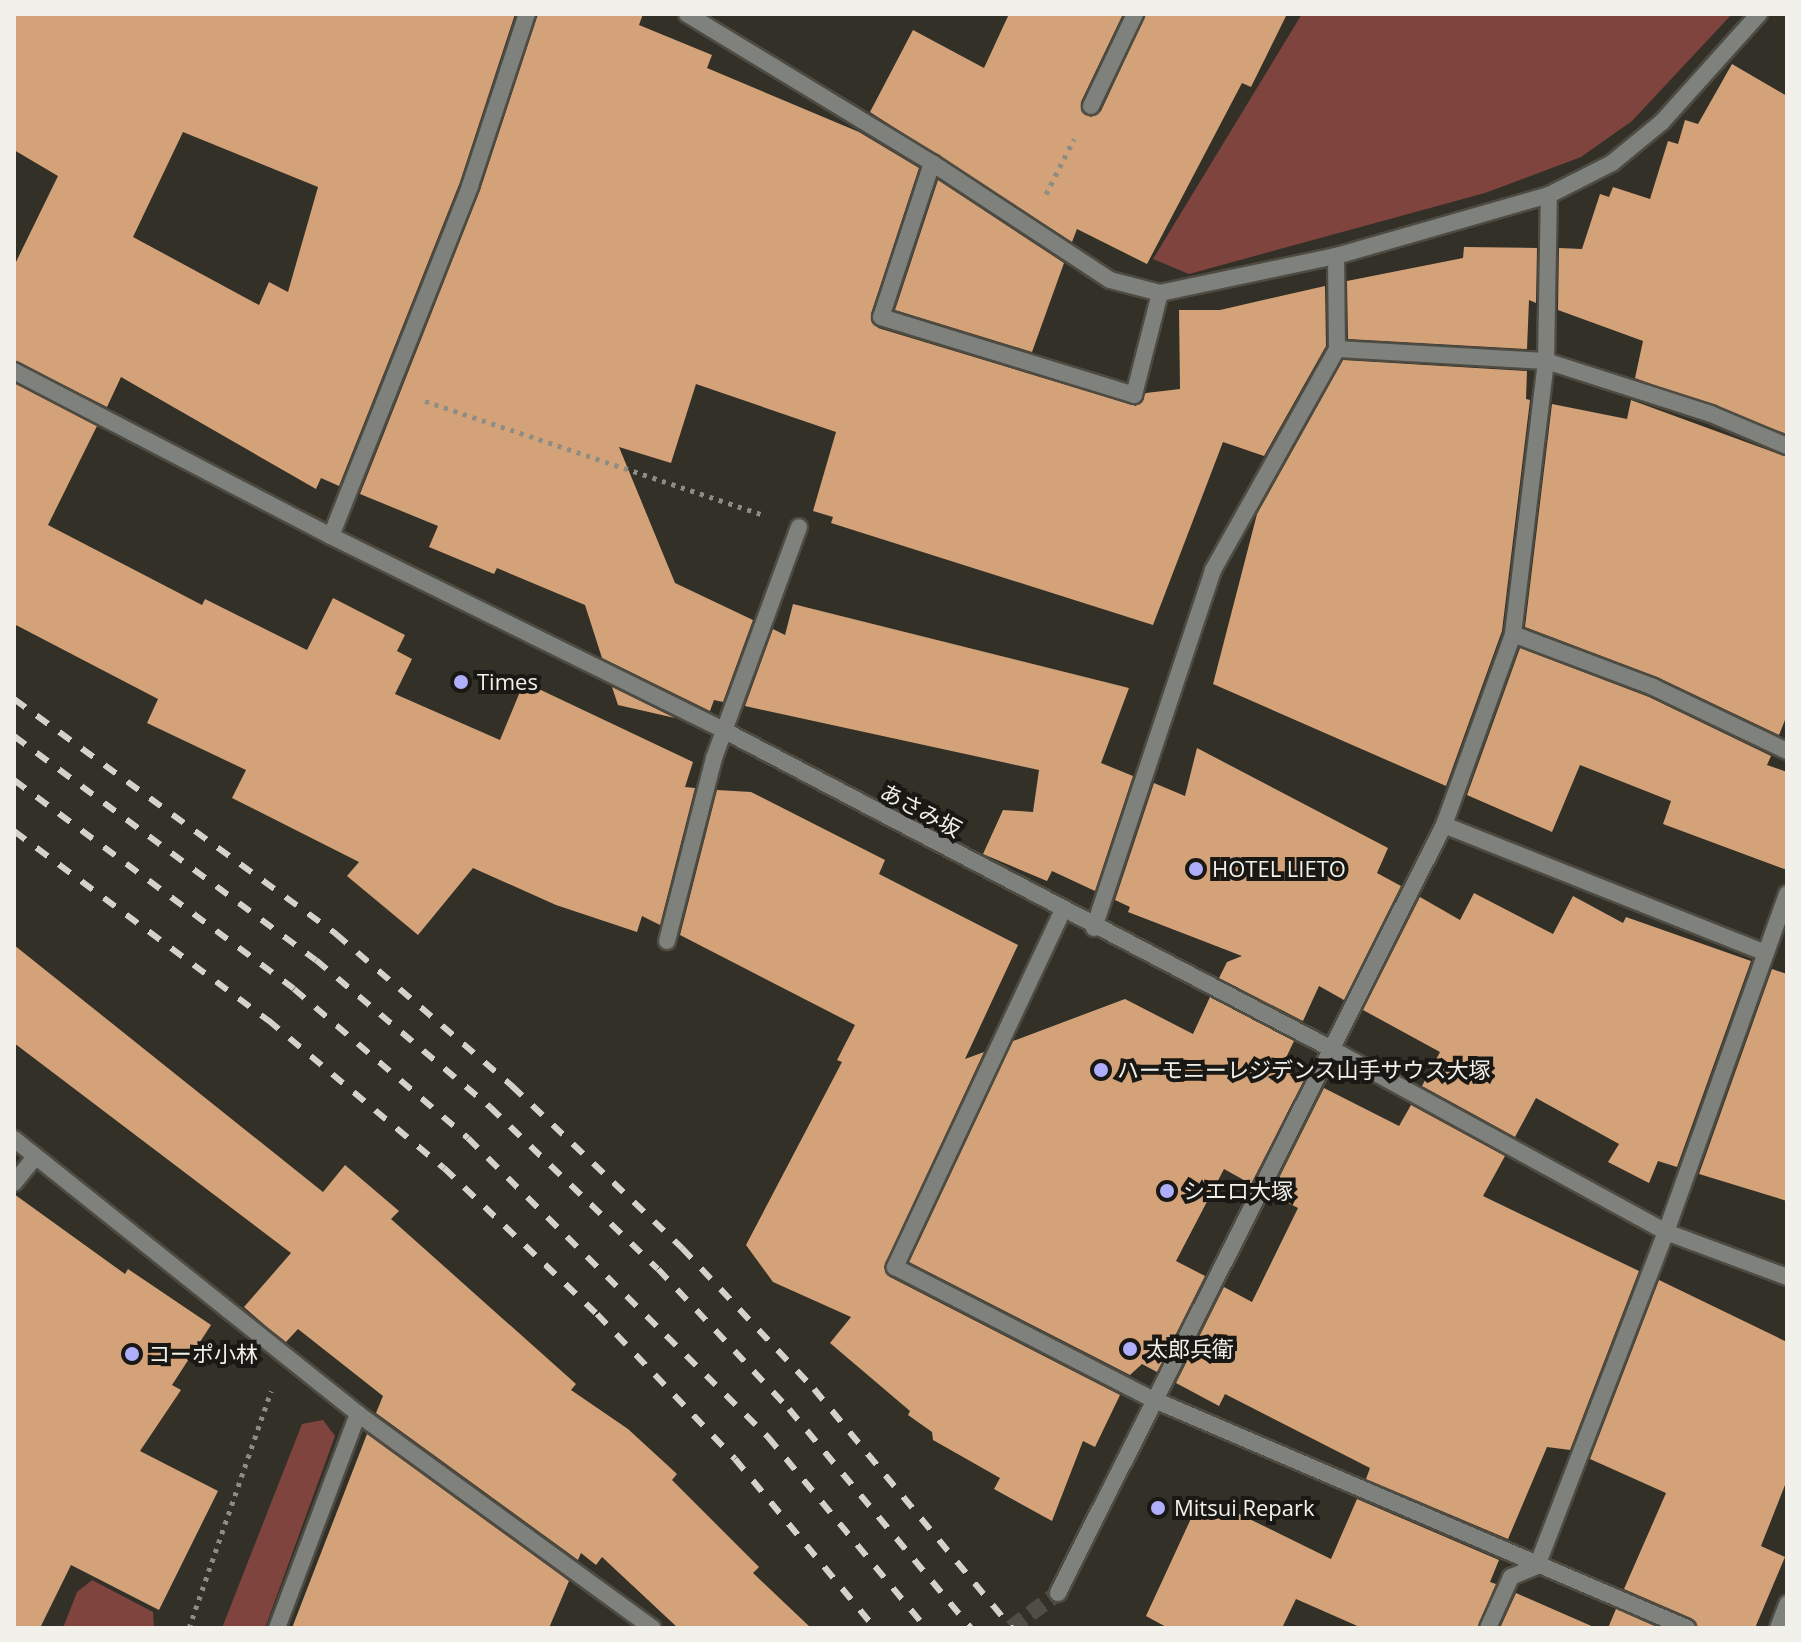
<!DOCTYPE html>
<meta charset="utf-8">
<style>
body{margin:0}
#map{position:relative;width:1801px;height:1642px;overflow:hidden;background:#323027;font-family:"Open Sans","Noto Sans JP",sans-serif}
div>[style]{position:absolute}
.green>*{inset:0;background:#7f443e}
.building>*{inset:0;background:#d4a278}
.street-tunnel>*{height:16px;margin-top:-8px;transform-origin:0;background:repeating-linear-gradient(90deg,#4f4d44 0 16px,transparent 0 24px)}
.path>*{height:5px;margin-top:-2.5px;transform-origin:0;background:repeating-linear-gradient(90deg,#8e8d85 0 4px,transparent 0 10px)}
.roads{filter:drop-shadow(2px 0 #4d4b42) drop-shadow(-2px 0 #4d4b42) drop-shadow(0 2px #4d4b42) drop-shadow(0 -2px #4d4b42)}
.lane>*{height:16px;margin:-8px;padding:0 8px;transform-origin:8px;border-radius:8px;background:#7f817d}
.street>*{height:16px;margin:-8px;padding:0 8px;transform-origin:8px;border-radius:8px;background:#7f817d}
.rail>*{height:6px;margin-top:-3px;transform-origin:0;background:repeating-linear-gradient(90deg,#d3d2cb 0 14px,transparent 0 28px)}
.dots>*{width:22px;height:22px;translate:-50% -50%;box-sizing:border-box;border:4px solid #191814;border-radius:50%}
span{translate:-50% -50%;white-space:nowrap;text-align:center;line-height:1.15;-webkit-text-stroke:8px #191814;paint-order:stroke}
.poi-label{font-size:22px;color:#f1f0ea}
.left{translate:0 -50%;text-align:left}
.street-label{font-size:22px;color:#f1f0ea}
.frame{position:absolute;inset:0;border:16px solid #f1f0ea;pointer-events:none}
</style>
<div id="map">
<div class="green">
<i style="clip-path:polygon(1302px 14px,1732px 14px,1632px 121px,1581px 157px,1485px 193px,1189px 274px,1153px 259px)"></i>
<i style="clip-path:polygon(323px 1420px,335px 1436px,265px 1628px,222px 1628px,302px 1424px)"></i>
<i style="clip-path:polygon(92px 1580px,153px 1612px,154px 1628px,63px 1628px,77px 1592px)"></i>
</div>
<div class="building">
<i style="clip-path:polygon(evenodd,14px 14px,515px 14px,460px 182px,339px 486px,321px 478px,316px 489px,121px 377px,107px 407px,14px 360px,14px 266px,58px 176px,14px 150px,14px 14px,183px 132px,318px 187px,288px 292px,269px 282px,259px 305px,133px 237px,183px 132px)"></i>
<i style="clip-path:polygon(538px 14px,643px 14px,639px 25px,712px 55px,707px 68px,859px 132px,919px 168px,871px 314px,878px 328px,1136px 406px,1146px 393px,1180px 389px,1179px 310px,1220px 310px,1325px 286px,1326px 346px,1264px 456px,1223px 442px,1153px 625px,831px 523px,833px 517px,813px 511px,836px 432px,696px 384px,671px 463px,619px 447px,675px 583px,753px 620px,723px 702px,714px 700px,710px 711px,602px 658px,585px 605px,497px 568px,494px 574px,429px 547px,438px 526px,360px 494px,480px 190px)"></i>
<i style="clip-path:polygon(1009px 14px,1123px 14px,1081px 102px,1082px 112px,1091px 117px,1101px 111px,1146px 14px,1287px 14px,1251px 87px,1242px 83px,1147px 264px,1077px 229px,1072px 242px,870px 112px,913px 30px,984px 68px)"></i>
<i style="clip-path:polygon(1732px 64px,1787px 96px,1787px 434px,1635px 378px,1643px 341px,1558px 310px,1559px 248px,1582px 249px,1600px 194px,1609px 197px,1613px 187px,1650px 199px,1668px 141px,1678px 144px,1685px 120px,1698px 124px)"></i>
<i style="clip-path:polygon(938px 180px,1064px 263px,1032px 352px,895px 310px)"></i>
<i style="clip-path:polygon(1464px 247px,1537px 248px,1536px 303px,1529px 300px,1527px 349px,1348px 339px,1347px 281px,1463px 258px)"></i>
<i style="clip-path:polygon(1343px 360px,1527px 371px,1526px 399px,1530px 400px,1502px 631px,1446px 786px,1213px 684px,1257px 514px)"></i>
<i style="clip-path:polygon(14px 383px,97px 426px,48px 525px,202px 605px,205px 599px,307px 650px,333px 598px,405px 635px,397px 651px,412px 659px,395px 694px,500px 740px,524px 682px,693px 762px,685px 787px,695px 788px,660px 925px,642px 916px,637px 932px,556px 905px,473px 868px,418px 935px,347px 876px,359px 862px,232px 798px,246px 770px,147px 723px,158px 699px,14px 624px)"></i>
<i style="clip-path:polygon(1631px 400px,1787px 457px,1787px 715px,1779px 735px,1657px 677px,1525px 627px,1552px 404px,1627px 419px)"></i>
<i style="clip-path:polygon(793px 604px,1129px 688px,1101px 763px,1133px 776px,1095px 891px,1052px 871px,1047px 881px,983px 854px,1003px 810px,1033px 812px,1039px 770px,745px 706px,773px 629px,785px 635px)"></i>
<i style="clip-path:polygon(1520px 648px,1649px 697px,1771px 756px,1767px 765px,1787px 772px,1787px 870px,1663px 824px,1671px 801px,1580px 765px,1552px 832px,1467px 795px)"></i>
<i style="clip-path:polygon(612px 687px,675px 718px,618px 705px)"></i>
<i style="clip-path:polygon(1197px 748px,1388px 848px,1377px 873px,1401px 886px,1344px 1000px,1319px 986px,1303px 1021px,1219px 978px,1227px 962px,1242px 956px,1128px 912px,1130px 907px,1115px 900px,1154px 783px,1185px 796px)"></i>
<i style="clip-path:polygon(717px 790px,751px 792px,885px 860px,879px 874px,1018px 945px,965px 1059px,984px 1052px,884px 1267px,890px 1277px,1120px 1395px,1095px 1447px,1083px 1441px,1052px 1521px,994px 1489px,1000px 1478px,933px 1440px,932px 1432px,908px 1415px,910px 1411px,830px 1343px,851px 1317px,773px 1282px,746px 1245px,842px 1062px,837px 1060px,855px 1025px,680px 935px)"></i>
<i style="clip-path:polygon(1474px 893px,1553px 934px,1573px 896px,1623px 923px,1626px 917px,1751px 961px,1677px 1167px,1658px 1161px,1649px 1183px,1608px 1162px,1619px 1144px,1536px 1098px,1515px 1137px,1422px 1086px,1440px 1052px,1363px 1010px,1420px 897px,1460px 920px)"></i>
<i style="clip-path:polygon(14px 945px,323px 1192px,345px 1165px,399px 1211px,391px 1219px,576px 1384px,571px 1390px,628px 1429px,677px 1474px,672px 1480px,759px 1567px,753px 1573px,811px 1628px,678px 1628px,602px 1557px,596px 1565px,581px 1553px,578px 1560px,376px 1413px,383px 1396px,298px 1329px,286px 1342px,267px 1327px,244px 1307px,291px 1253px,14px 1043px)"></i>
<i style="clip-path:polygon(1772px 969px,1787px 974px,1787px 1201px,1699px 1174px)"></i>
<i style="clip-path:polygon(1210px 997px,1294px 1041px,1282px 1066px,1305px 1078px,1251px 1184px,1224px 1169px,1176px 1261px,1205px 1276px,1157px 1372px,1142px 1364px,1130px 1375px,909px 1262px,1013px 1041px,1125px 999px,1193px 1034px)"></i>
<i style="clip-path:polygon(1324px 1088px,1399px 1126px,1411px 1105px,1505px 1156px,1483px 1196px,1639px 1271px,1570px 1450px,1547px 1447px,1508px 1539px,1366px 1479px,1370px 1468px,1225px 1394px,1219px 1406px,1176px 1383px,1224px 1287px,1252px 1302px,1298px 1208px,1271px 1194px)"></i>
<i style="clip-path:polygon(14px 1194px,125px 1274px,128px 1269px,211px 1325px,172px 1385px,181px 1390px,140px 1451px,218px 1491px,159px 1610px,71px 1565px,40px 1628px,14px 1628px)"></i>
<i style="clip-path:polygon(1659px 1280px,1787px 1342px,1787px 1480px,1761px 1546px,1785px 1557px,1755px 1628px,1698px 1628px,1691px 1618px,1624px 1589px,1666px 1493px,1590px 1459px)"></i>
<i style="clip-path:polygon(367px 1434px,569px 1581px,549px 1628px,292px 1628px)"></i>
<i style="clip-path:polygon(1357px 1499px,1499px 1560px,1490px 1582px,1496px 1584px,1477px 1628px,1362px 1628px,1296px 1599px,1282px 1628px,1168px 1628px,1146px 1616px,1194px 1512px,1213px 1519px,1221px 1505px,1331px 1559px)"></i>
<i style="clip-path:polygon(1516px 1593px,1596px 1628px,1500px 1628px)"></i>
<i style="clip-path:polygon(1616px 1609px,1659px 1628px,1608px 1628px)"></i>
</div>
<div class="street-tunnel">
<i style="left:1011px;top:1628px;width:59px;rotate:-36.7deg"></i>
</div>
<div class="path">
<i style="left:1046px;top:194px;width:62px;rotate:-63deg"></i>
<i style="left:425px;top:401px;width:358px;rotate:18.6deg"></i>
<i style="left:189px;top:1628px;width:251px;rotate:-70.9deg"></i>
</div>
<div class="roads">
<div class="lane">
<i style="left:1091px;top:106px;width:102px;rotate:-64.4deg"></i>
<i style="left:932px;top:163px;width:162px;rotate:108.3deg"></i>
<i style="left:881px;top:317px;width:265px;rotate:17.1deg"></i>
<i style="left:1134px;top:395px;width:105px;rotate:-75.7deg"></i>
<i style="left:1336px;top:256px;width:93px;rotate:89.4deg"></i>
<i style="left:1337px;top:349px;width:209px;rotate:3.3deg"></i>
<i style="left:1546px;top:361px;width:173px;rotate:17.8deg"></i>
<i style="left:1711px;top:414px;width:82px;rotate:22.8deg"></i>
<i style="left:331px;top:536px;width:377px;rotate:-68.3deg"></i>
<i style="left:470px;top:186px;width:181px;rotate:-71.7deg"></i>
<i style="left:1513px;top:634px;width:150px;rotate:20.7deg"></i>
<i style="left:1653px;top:687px;width:148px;rotate:25.5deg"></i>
<i style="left:1444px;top:825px;width:346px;rotate:21.7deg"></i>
<i style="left:1063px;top:910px;width:395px;rotate:115.2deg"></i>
<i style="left:895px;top:1267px;width:289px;rotate:27.2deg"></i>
<i style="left:1094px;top:928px;width:377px;rotate:-71.6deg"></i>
<i style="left:1213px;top:570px;width:253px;rotate:-60.7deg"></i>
<i style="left:667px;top:941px;width:189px;rotate:-75.6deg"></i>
<i style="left:714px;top:758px;width:246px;rotate:-69.8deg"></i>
<i style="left:14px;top:1183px;width:33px;rotate:-51deg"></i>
<i style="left:277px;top:1628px;width:229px;rotate:-69.3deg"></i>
<i style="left:1488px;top:1628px;width:56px;rotate:-65.7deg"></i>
<i style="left:1511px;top:1577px;width:28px;rotate:-23deg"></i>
<i style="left:1537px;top:1566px;width:358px;rotate:-68.9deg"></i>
<i style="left:1666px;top:1232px;width:359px;rotate:-70.3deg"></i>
<i style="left:1778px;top:1628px;width:26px;rotate:-69deg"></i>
</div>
<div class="street">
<i style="left:687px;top:14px;width:287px;rotate:31.3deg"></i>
<i style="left:932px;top:163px;width:213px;rotate:33.3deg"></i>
<i style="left:1110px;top:280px;width:52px;rotate:14.6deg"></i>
<i style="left:1160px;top:293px;width:180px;rotate:-11.9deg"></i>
<i style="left:1336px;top:256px;width:222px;rotate:-16deg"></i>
<i style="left:1549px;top:195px;width:71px;rotate:-26.9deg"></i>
<i style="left:1612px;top:163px;width:65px;rotate:-39.4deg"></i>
<i style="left:1662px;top:122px;width:145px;rotate:-48.1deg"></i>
<i style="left:14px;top:371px;width:357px;rotate:27.5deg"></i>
<i style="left:331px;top:536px;width:442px;rotate:26.3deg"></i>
<i style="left:727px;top:732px;width:681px;rotate:27.66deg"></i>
<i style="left:1330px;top:1048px;width:383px;rotate:28.7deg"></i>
<i style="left:1666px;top:1232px;width:129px;rotate:20.4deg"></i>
<i style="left:14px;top:1139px;width:440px;rotate:38.6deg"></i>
<i style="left:358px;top:1414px;width:364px;rotate:36deg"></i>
<i style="left:1152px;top:1399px;width:582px;rotate:23.17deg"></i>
<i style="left:1058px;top:1593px;width:860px;rotate:-63.32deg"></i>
<i style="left:1444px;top:825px;width:203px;rotate:-70.1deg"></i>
<i style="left:1513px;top:634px;width:275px;rotate:-83.1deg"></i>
<i style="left:1546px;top:361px;width:166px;rotate:-89deg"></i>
</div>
</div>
<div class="rail">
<i style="left:14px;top:699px;width:399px;rotate:36.1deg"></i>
<i style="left:336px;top:934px;width:233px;rotate:40.8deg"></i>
<i style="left:512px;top:1086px;width:235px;rotate:43.6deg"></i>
<i style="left:682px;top:1248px;width:193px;rotate:46.9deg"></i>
<i style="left:814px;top:1389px;width:310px;rotate:50.4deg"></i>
<i style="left:14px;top:736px;width:376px;rotate:36.6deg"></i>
<i style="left:316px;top:960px;width:228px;rotate:40.2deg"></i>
<i style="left:490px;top:1107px;width:233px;rotate:44deg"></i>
<i style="left:658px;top:1269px;width:192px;rotate:46.9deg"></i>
<i style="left:789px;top:1409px;width:285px;rotate:50.3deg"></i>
<i style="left:14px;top:780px;width:349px;rotate:36.7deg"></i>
<i style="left:294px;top:989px;width:229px;rotate:40.6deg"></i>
<i style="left:468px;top:1138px;width:424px;rotate:44.9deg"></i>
<i style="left:768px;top:1437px;width:248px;rotate:50.4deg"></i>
<i style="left:14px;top:831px;width:317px;rotate:36.7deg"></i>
<i style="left:268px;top:1020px;width:230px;rotate:40.1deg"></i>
<i style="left:444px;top:1168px;width:211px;rotate:43.7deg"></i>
<i style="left:597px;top:1314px;width:200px;rotate:46.4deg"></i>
<i style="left:735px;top:1459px;width:219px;rotate:50.4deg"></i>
</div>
<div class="dots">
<i style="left:461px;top:682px;background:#aeaefa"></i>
<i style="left:1196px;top:869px;background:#aeaefa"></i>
<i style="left:1101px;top:1070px;background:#aeaefa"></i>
<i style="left:1167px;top:1191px;background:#aeaefa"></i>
<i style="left:1130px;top:1349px;background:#aeaefa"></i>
<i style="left:132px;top:1354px;background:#aeaefa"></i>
<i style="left:1158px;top:1508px;background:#aeaefa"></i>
</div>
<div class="poi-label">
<span class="left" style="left:477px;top:682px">Times</span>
<span class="left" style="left:1212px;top:869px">HOTEL LIETO</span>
<span class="left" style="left:1117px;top:1070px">ハーモニーレジデンス山手サウス大塚</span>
<span class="left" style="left:1183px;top:1191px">シエロ大塚</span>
<span class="left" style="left:1146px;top:1349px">太郎兵衛</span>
<span class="left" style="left:148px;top:1354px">コーポ小林</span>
<span class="left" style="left:1174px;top:1508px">Mitsui Repark</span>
</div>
<div class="street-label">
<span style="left:921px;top:810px;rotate:28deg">あさみ坂</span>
</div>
<div class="frame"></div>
</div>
